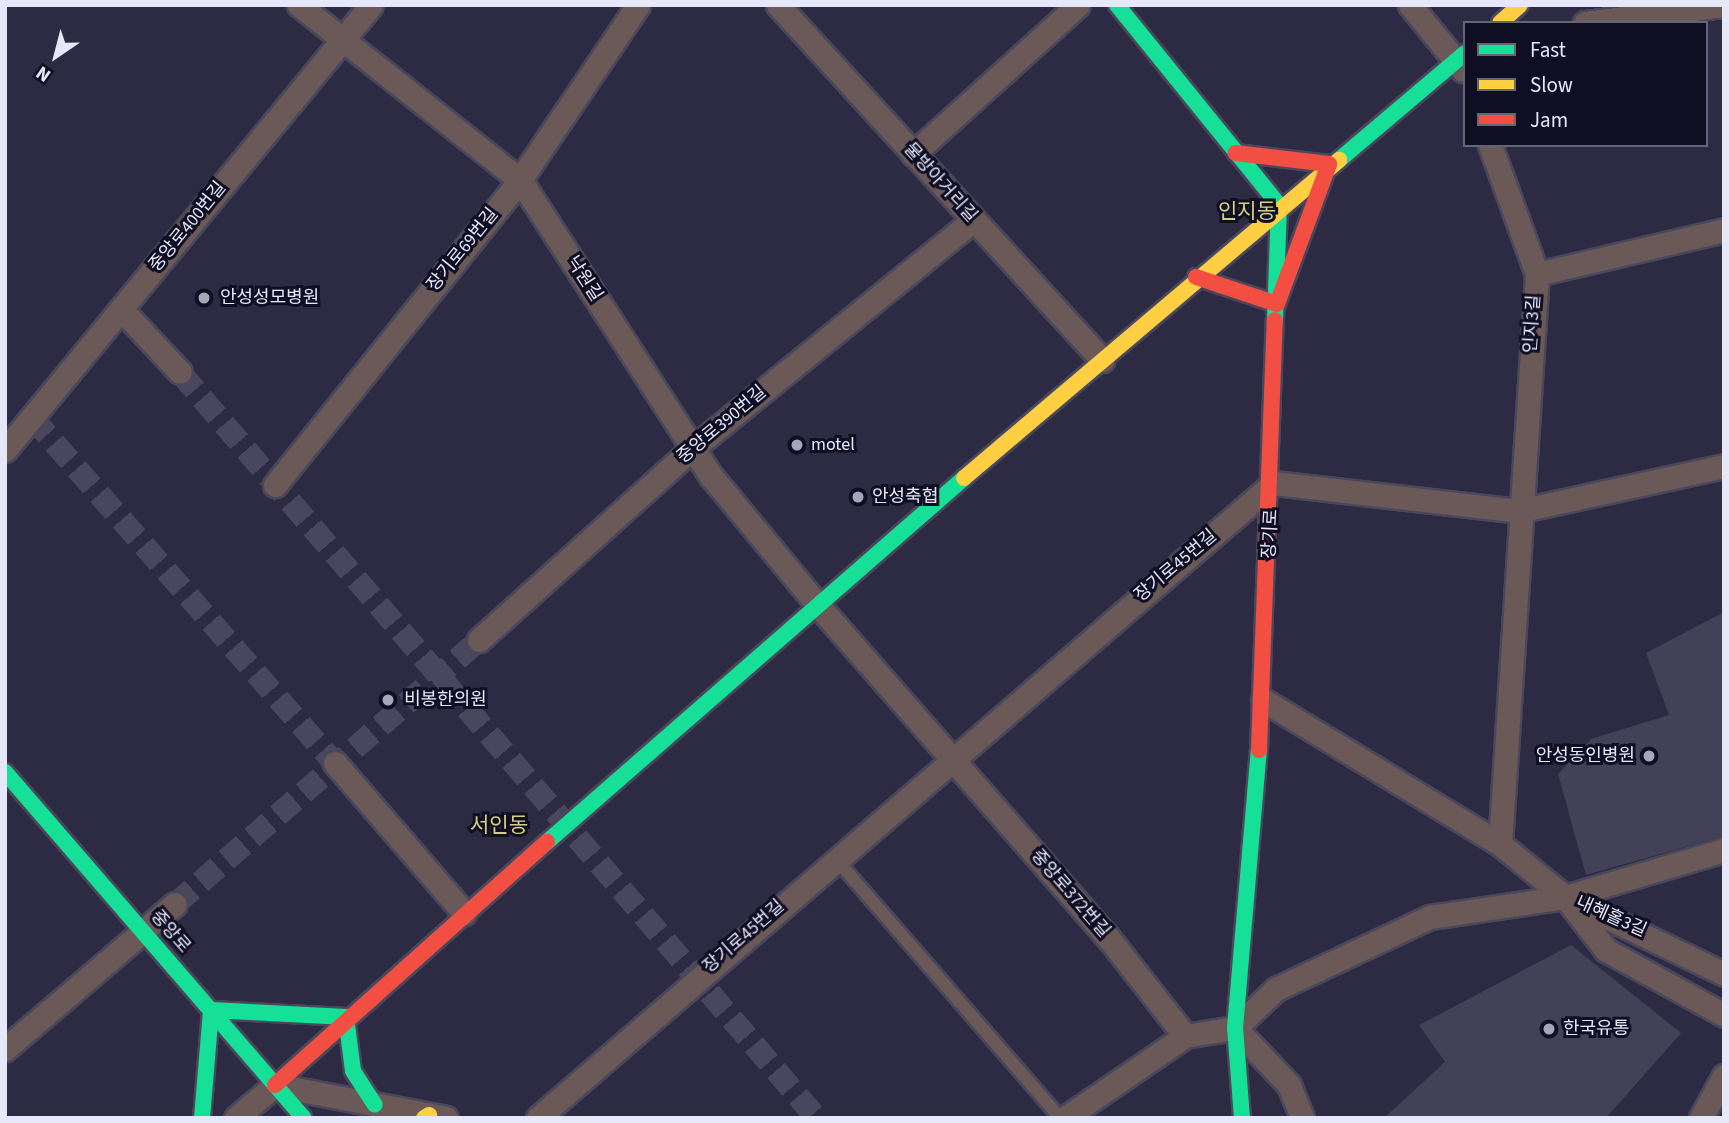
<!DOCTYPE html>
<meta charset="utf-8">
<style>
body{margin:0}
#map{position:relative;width:1729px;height:1123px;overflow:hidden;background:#2d2a44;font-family:"Source Sans 3","Noto Sans KR",sans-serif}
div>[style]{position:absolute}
.building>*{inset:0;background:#434157}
.street-tunnel>*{height:23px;margin-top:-11.5px;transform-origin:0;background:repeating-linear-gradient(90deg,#49465f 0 23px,transparent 0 34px)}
.roads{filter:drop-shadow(2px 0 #49475c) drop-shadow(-2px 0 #49475c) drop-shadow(0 2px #49475c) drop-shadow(0 -2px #49475c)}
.lane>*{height:12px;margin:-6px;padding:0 6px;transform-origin:6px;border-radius:6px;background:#6a5957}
.street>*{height:23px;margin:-11.5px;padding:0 11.5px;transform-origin:11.5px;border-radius:11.5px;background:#6a5957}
.fast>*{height:16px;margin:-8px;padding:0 8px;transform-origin:8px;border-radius:8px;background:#16e098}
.slow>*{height:16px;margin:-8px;padding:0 8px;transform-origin:8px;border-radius:8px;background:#ffcf43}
.jam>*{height:16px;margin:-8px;padding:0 8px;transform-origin:8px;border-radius:8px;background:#f24e42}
.dots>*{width:19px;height:19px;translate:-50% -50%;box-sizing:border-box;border:4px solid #0f0e22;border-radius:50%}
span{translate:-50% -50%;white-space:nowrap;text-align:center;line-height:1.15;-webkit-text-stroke:6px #0f0e22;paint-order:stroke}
.street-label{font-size:18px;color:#e7e7fa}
.poi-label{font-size:18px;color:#e7e7fa}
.left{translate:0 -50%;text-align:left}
.right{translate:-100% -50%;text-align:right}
.quarter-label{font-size:21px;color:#d4cf81}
.frame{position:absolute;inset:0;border:7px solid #e7e7fa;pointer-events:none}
.legend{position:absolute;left:1463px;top:21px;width:245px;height:126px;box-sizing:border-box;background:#0f0e22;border:2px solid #656578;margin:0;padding:9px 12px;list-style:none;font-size:21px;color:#e7e7fa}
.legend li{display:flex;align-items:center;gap:14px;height:35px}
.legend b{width:35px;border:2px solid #656578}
.north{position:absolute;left:21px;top:21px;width:70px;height:70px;-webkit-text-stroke:5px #0f0e22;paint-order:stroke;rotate:215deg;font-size:19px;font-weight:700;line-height:28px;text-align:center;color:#e7e7fa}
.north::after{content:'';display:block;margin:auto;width:24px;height:32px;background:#e7e7fa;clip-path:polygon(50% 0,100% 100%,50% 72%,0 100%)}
</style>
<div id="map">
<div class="building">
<i style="clip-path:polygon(1724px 612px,1724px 836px,1586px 875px,1558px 774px,1591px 739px,1669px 715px,1646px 653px)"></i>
<i style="clip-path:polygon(1571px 945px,1681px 1033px,1606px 1118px,1384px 1118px,1445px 1062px,1419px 1025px)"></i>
</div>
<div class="street-tunnel">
<i style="left:180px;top:372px;width:981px;rotate:49.51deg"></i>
<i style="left:32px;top:417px;width:460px;rotate:48.8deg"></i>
<i style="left:175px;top:904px;width:403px;rotate:-41deg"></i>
</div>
<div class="roads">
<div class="lane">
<i style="left:835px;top:858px;width:344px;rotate:49.1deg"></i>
</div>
<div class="street">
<i style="left:299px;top:5px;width:282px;rotate:38.4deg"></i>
<i style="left:520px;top:180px;width:352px;rotate:57.2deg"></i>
<i style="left:711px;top:476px;width:165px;rotate:50.4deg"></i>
<i style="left:816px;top:603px;width:442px;rotate:48.9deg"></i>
<i style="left:1107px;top:936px;width:127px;rotate:52deg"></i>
<i style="left:1185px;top:1036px;width:51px;rotate:-9.1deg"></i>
<i style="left:778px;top:5px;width:481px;rotate:47.6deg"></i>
<i style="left:1410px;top:5px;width:84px;rotate:50.8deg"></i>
<i style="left:1585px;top:23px;width:140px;rotate:-7.4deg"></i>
<i style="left:1490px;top:145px;width:137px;rotate:70deg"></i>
<i style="left:1537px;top:274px;width:571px;rotate:93.71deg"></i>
<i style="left:913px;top:154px;width:222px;rotate:-42.1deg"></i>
<i style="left:1537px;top:274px;width:192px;rotate:-13.2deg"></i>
<i style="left:121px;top:309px;width:86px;rotate:46.9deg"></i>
<i style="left:5px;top:450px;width:576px;rotate:-50.56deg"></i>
<i style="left:275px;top:485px;width:391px;rotate:-51.2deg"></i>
<i style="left:520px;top:180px;width:211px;rotate:-56deg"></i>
<i style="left:479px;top:640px;width:288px;rotate:-41.9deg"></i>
<i style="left:693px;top:448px;width:362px;rotate:-39.1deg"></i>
<i style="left:1263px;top:700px;width:277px;rotate:31.3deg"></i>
<i style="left:1500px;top:844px;width:84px;rotate:39.2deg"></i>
<i style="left:1565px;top:897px;width:67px;rotate:52.3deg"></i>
<i style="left:1606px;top:950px;width:135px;rotate:28.8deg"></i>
<i style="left:335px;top:763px;width:198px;rotate:49.3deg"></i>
<i style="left:1567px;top:898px;width:174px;rotate:25.8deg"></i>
<i style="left:1235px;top:1028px;width:57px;rotate:-43.6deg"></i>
<i style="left:1276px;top:989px;width:170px;rotate:-25.1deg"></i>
<i style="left:1430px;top:917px;width:136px;rotate:-8.4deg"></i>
<i style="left:1565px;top:897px;width:166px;rotate:-16.5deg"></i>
<i style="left:1235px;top:1028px;width:79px;rotate:46.5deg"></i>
<i style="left:1289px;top:1085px;width:35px;rotate:68deg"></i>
<i style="left:5px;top:1049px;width:223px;rotate:-40.5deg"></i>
<i style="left:236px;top:1118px;width:51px;rotate:-40.2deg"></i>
<i style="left:275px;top:1085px;width:174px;rotate:10.9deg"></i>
<i style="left:538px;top:1118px;width:972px;rotate:-40.79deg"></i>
<i style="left:1274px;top:483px;width:246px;rotate:6.5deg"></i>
<i style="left:1518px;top:511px;width:211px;rotate:-12.3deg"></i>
<i style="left:1065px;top:1118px;width:145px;rotate:-34.3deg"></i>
<i style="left:1701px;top:1118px;width:48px;rotate:-61.3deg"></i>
</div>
<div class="fast">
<i style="left:1117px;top:5px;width:257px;rotate:51deg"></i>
<i style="left:1279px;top:205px;width:115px;rotate:92deg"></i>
<i style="left:1339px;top:160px;width:165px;rotate:-40.3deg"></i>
<i style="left:5px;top:772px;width:457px;rotate:49.2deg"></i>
<i style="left:547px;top:842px;width:554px;rotate:-41.12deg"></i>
<i style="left:202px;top:1118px;width:108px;rotate:-85.2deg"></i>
<i style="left:211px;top:1010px;width:135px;rotate:3deg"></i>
<i style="left:346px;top:1017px;width:54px;rotate:82.6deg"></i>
<i style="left:353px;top:1071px;width:40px;rotate:57.1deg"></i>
<i style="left:1242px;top:1118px;width:90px;rotate:-94.4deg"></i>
<i style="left:1235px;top:1028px;width:279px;rotate:-85.1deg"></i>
</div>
<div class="slow">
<i style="left:1500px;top:23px;width:27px;rotate:-42deg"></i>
<i style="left:964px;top:478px;width:492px;rotate:-40.3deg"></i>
<i style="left:424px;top:1118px;width:6px;rotate:-31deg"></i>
</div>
<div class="jam">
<i style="left:1196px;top:277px;width:85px;rotate:18.4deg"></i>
<i style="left:1277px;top:304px;width:149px;rotate:-69.6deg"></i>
<i style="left:1329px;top:164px;width:94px;rotate:-173.3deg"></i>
<i style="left:1259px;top:750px;width:430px;rotate:-87.9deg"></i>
<i style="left:275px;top:1085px;width:365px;rotate:-41.8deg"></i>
</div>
</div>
<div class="dots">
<i style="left:204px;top:298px;background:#a6a5ba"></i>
<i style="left:797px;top:445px;background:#a6a5ba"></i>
<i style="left:858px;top:497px;background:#a6a5ba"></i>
<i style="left:388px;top:700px;background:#a6a5ba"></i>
<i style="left:1649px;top:756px;background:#a6a5ba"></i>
<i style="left:1549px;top:1029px;background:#a6a5ba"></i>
</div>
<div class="street-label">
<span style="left:940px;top:183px;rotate:48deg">물방아거리길</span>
<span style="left:188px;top:227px;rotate:-51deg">중앙로400번길</span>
<span style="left:463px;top:250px;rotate:-51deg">장기로69번길</span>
<span style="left:584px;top:279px;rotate:57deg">낙원길</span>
<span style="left:1533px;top:324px;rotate:-86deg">인지3길</span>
<span style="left:722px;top:425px;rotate:-40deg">중앙로390번길</span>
<span style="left:1271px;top:534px;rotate:-87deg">장기로</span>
<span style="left:1176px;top:566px;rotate:-40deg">장기로45번길</span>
<span style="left:1070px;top:894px;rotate:49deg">중앙로372번길</span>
<span style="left:1611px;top:917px;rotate:24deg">내혜홀3길</span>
<span style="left:170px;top:932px;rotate:49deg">중앙로</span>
<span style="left:744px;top:937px;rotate:-41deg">장기로45번길</span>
</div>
<div class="poi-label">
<span class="left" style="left:220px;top:298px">안성성모병원</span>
<span class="left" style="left:811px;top:445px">motel</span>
<span class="left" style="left:872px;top:497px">안성축협</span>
<span class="left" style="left:404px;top:700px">비봉한의원</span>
<span class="right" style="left:1635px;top:756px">안성동인병원</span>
<span class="left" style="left:1563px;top:1029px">한국유통</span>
</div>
<div class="quarter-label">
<span style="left:1247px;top:211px">인지동</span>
<span style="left:499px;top:825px">서인동</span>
</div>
<div class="frame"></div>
<ul class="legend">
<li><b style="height:9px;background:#16e098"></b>Fast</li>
<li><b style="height:9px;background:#ffcf43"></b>Slow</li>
<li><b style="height:9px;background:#f24e42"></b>Jam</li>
</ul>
<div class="north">N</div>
</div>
